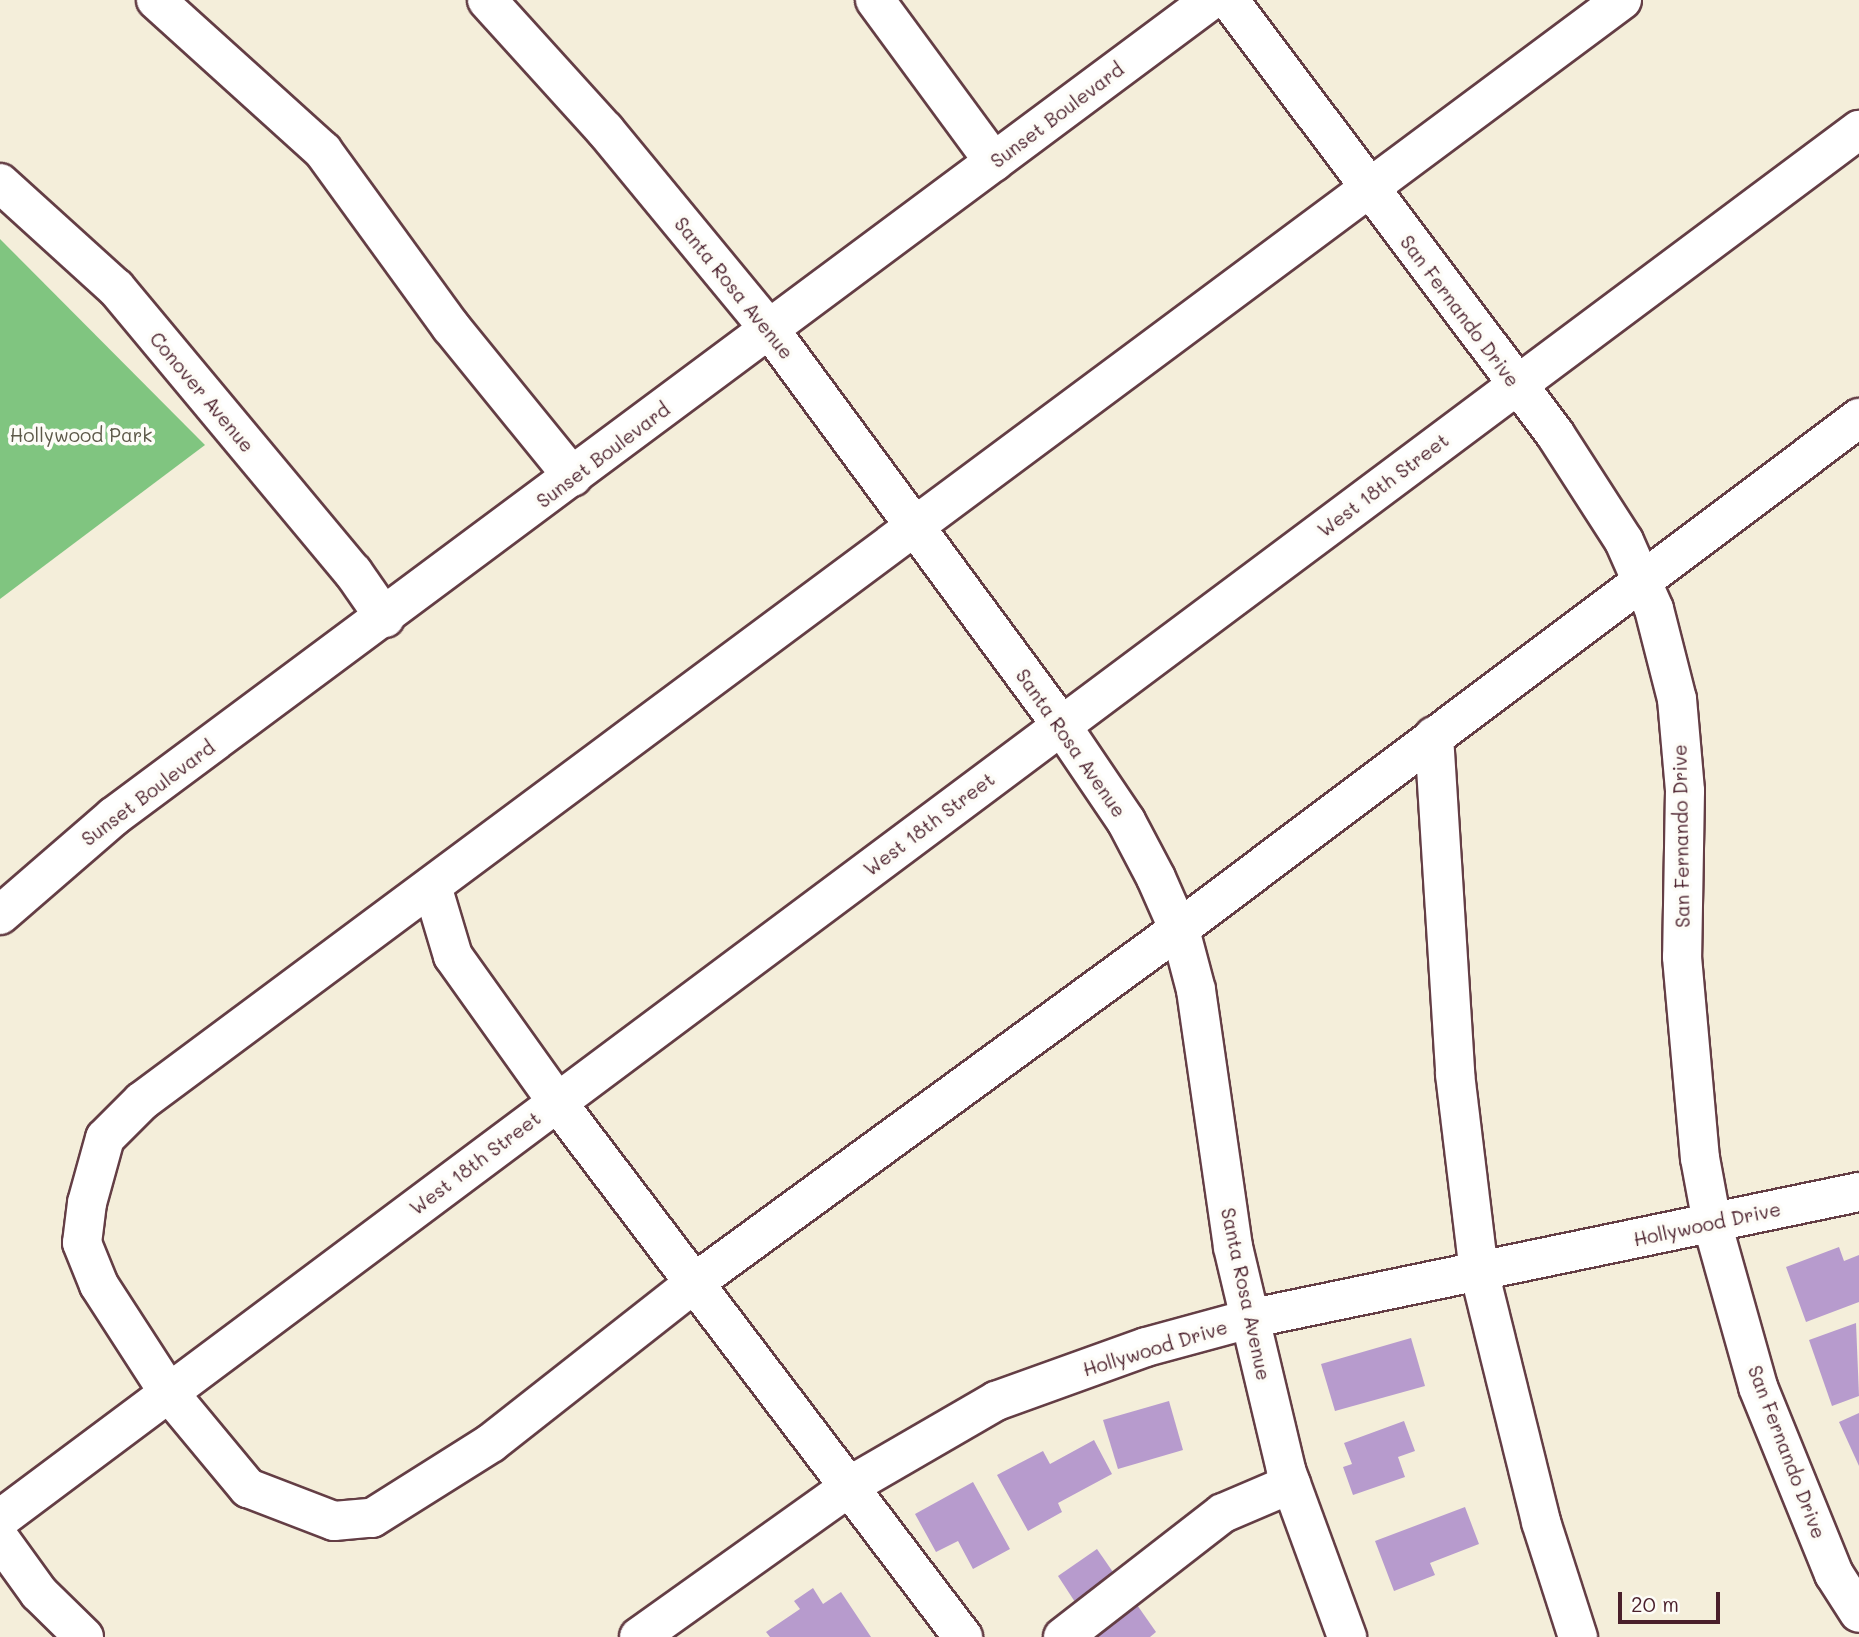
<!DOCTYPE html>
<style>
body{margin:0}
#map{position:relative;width:1859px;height:1637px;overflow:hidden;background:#f4eeda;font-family:Mali,sans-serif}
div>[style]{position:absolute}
.green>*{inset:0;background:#80c580}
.building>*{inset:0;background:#b79bcd}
.roads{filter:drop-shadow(2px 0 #643e45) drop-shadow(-2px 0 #643e45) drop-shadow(0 2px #643e45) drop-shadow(0 -2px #643e45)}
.minor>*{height:38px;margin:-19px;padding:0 19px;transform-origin:19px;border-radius:19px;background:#fff}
span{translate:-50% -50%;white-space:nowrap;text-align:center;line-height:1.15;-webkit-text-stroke:7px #fdfcf7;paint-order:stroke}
.street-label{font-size:19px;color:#4a1f2b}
.park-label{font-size:19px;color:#5d5949}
.scale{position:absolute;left:1618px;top:1592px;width:102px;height:32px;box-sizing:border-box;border:4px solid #4a1f2b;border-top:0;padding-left:9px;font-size:21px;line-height:24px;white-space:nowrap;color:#4a1f2b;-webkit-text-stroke:5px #fdfcf7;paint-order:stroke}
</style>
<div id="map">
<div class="green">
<i style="clip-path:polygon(0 239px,205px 445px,0 599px)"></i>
</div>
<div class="building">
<i style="clip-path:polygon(1839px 1247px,1844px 1261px,1859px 1255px,1859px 1302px,1806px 1322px,1786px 1267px)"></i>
<i style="clip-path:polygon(1856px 1323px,1859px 1396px,1832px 1406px,1809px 1340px)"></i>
<i style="clip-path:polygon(1411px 1338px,1425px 1386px,1335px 1411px,1321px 1364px)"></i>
<i style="clip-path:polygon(1169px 1401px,1183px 1450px,1118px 1469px,1103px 1420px)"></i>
<i style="clip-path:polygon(1859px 1413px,1859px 1466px,1839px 1422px)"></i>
<i style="clip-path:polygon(1404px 1421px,1415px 1451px,1398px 1457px,1405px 1477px,1353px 1495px,1343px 1467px,1352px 1464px,1344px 1443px)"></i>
<i style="clip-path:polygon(1094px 1440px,1112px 1474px,1058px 1503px,1062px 1512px,1028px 1531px,997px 1475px,1043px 1451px,1050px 1464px)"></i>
<i style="clip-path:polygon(973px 1482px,1010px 1549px,973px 1569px,958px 1541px,936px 1552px,915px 1514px)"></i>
<i style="clip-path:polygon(1465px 1507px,1479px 1544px,1430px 1563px,1435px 1575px,1394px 1591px,1375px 1541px)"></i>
<i style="clip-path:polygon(1097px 1549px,1115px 1575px,1075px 1602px,1058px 1576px)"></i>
<i style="clip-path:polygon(813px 1588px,823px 1604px,841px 1592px,871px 1637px,770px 1637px,766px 1632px,800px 1609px,794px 1601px)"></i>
<i style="clip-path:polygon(1135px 1602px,1156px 1632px,1150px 1637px,1086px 1637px)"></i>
</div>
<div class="roads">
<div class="minor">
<i style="left:156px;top:0;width:225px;rotate:42.1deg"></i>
<i style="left:323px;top:151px;width:218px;rotate:54deg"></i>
<i style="left:451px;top:327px;width:193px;rotate:50.9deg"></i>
<i style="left:487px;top:0;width:176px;rotate:47.8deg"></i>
<i style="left:605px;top:130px;width:259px;rotate:50.5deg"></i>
<i style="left:770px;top:330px;width:491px;rotate:53.6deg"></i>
<i style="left:1061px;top:725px;width:116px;rotate:55.9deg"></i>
<i style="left:1126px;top:821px;width:64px;rotate:62.2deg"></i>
<i style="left:1156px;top:878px;width:64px;rotate:66.2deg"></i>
<i style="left:1182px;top:937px;width:55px;rotate:75.2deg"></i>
<i style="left:1196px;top:990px;width:260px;rotate:81.8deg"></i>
<i style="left:1233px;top:1247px;width:229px;rotate:76.6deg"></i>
<i style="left:1286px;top:1470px;width:178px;rotate:69.9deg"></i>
<i style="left:875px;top:0;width:201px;rotate:53.7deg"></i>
<i style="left:1229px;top:0;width:543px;rotate:53.09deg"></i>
<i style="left:1555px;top:434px;width:127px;rotate:57.2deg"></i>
<i style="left:1624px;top:541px;width:74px;rotate:66.2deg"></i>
<i style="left:1654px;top:609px;width:93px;rotate:75.7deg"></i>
<i style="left:1677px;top:699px;width:92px;rotate:85deg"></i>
<i style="left:1685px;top:791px;width:166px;rotate:91deg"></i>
<i style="left:1682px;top:957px;width:202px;rotate:84.9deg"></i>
<i style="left:1700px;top:1158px;width:66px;rotate:79.5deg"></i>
<i style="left:1712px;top:1223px;width:170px;rotate:74.3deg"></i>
<i style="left:1758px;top:1387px;width:202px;rotate:67.9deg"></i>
<i style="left:1834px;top:1574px;width:46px;rotate:57.3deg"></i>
<i style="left:1622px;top:0;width:1845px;rotate:143.35deg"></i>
<i style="left:142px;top:1101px;width:52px;rotate:135deg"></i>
<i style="left:105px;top:1138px;width:67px;rotate:105.5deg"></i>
<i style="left:87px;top:1203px;width:40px;rotate:97.1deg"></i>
<i style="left:82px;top:1243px;width:45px;rotate:68deg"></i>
<i style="left:99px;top:1285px;width:129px;rotate:57.1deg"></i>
<i style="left:169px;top:1393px;width:124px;rotate:50.3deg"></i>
<i style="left:248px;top:1488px;width:92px;rotate:21deg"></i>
<i style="left:334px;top:1521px;width:38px;rotate:-5deg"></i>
<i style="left:372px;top:1518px;width:141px;rotate:-32.2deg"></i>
<i style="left:491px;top:1443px;width:258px;rotate:-38.2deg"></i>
<i style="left:694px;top:1283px;width:600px;rotate:-36.13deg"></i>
<i style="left:1179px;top:929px;width:851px;rotate:-36.92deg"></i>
<i style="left:0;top:183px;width:156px;rotate:42.2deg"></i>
<i style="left:116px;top:288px;width:370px;rotate:50.2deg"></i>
<i style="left:353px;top:572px;width:56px;rotate:55.2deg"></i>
<i style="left:1434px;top:736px;width:339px;rotate:86.4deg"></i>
<i style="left:1455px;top:1074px;width:198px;rotate:83.1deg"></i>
<i style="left:1479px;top:1271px;width:259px;rotate:76.1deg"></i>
<i style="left:1541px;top:1522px;width:121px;rotate:72.2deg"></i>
<i style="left:432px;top:886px;width:73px;rotate:73.3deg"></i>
<i style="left:453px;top:956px;width:179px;rotate:54.5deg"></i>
<i style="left:557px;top:1102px;width:672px;rotate:52.81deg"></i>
<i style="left:0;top:915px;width:150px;rotate:-40.9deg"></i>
<i style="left:113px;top:817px;width:1369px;rotate:-36.65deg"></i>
<i style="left:0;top:1519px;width:2321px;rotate:-36.77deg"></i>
<i style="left:0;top:1539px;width:67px;rotate:54.2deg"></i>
<i style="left:39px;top:1593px;width:63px;rotate:44.4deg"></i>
<i style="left:639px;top:1637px;width:269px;rotate:-35.5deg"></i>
<i style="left:858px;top:1481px;width:160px;rotate:-30.1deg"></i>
<i style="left:996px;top:1401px;width:159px;rotate:-19.8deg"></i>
<i style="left:1146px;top:1347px;width:111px;rotate:-15.2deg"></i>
<i style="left:1253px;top:1318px;width:619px;rotate:-11.75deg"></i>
<i style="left:1063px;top:1637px;width:202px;rotate:-37.8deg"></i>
<i style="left:1223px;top:1513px;width:74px;rotate:-23.1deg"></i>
</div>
</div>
<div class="street-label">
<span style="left:1057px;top:115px;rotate:-37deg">Sunset Boulevard</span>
<span style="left:734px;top:288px;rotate:51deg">Santa Rosa Avenue</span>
<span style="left:1460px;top:311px;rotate:53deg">San Fernando Drive</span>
<span style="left:202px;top:392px;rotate:50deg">Conover Avenue</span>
<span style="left:603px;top:455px;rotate:-37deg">Sunset Boulevard</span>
<span style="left:1383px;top:485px;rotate:-37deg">West 18th Street</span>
<span style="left:1071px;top:743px;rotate:55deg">Santa Rosa Avenue</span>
<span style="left:148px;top:793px;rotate:-37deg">Sunset Boulevard</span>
<span style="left:929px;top:824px;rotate:-37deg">West 18th Street</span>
<span style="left:1681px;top:836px;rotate:-91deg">San Fernando Drive</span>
<span style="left:475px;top:1163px;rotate:-37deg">West 18th Street</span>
<span style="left:1707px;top:1224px;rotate:-12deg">Hollywood Drive</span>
<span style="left:1246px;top:1294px;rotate:78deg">Santa Rosa Avenue</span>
<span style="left:1155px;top:1348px;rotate:-17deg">Hollywood Drive</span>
<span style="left:1787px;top:1452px;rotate:69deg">San Fernando Drive</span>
</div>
<div class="park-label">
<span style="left:81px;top:435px">Hollywood Park</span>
</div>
<div class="scale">20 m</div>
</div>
